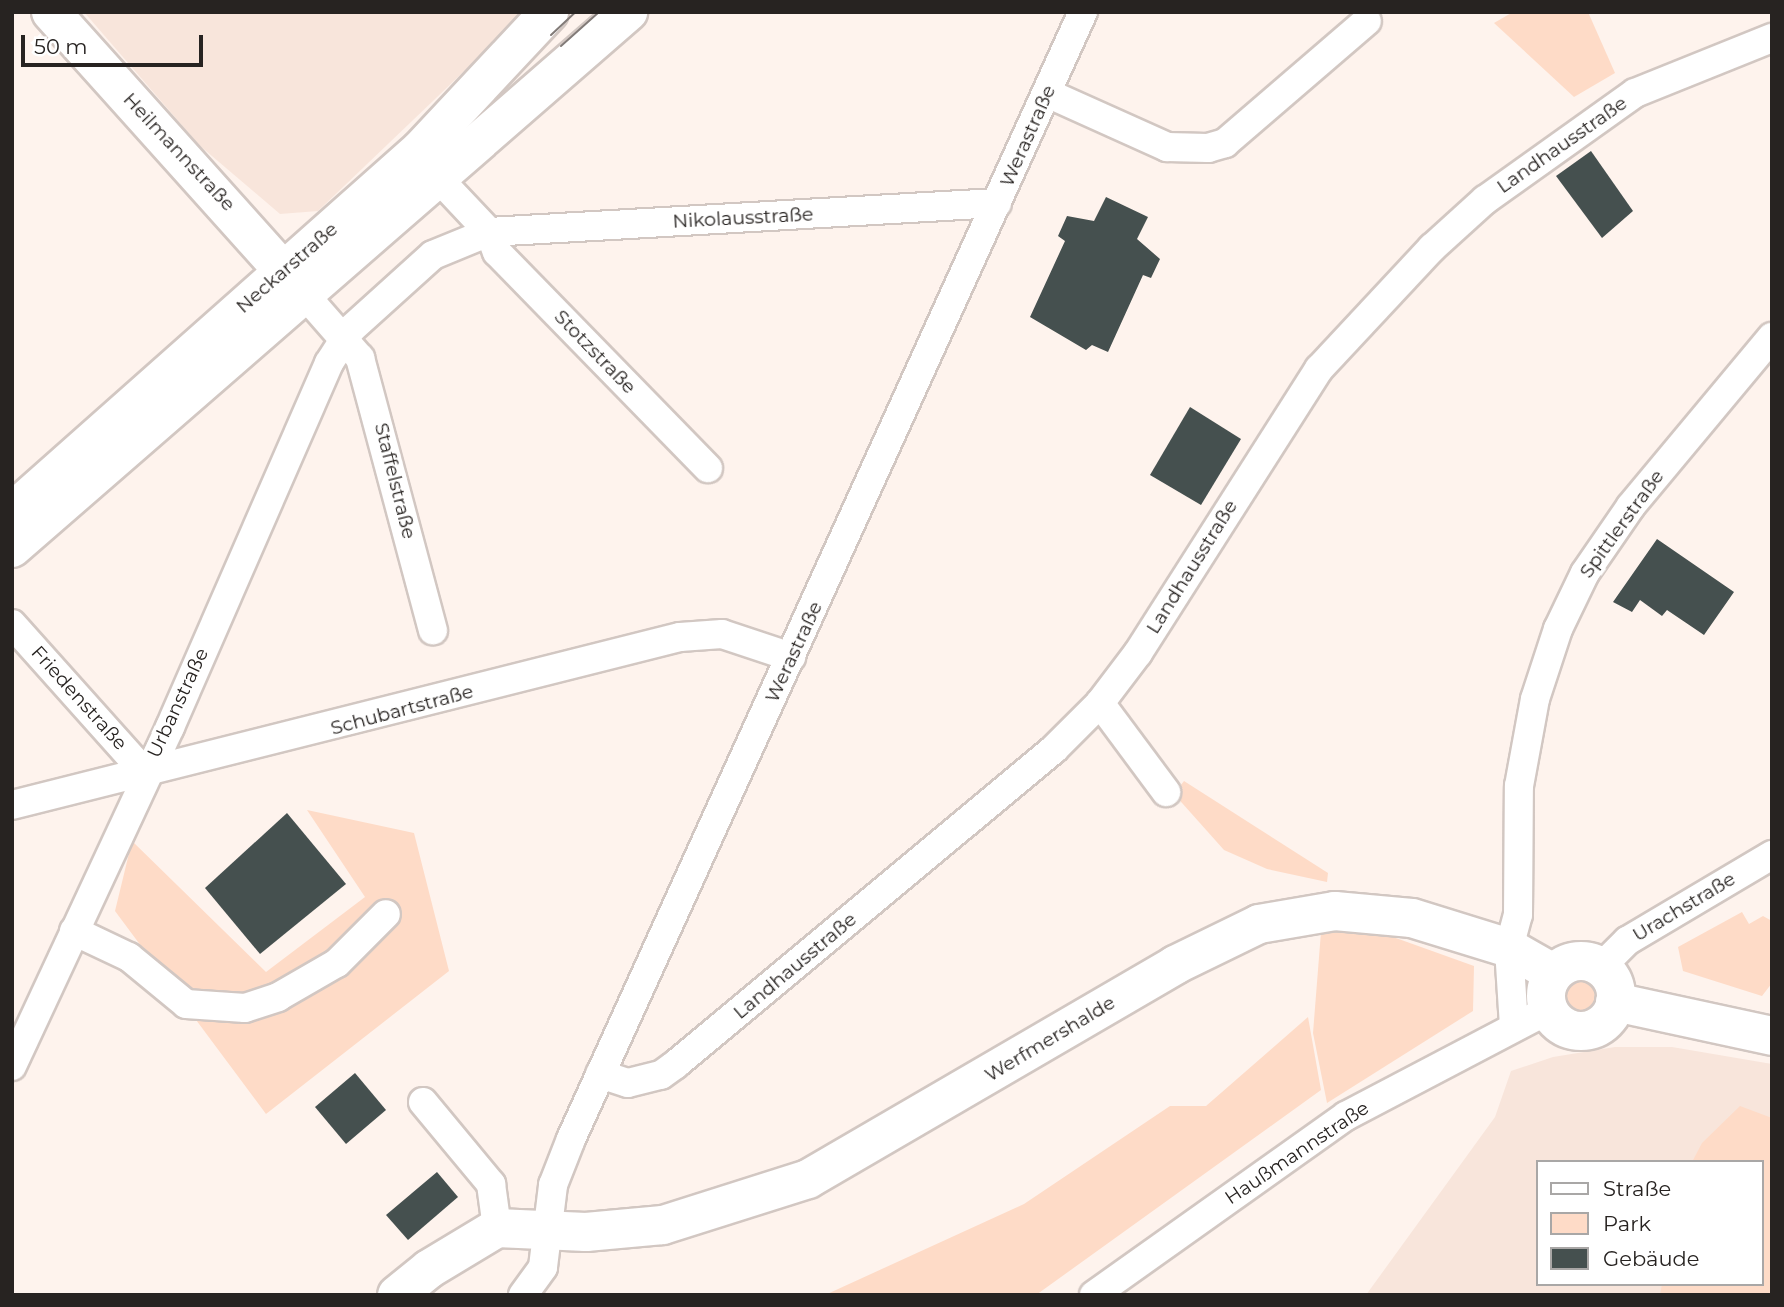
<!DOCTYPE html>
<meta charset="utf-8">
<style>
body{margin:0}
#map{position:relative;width:1784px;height:1307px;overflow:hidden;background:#fef3ed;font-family:Montserrat,sans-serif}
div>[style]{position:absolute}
.built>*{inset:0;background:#f8e5db}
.green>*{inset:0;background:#fedbc7}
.round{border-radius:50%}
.building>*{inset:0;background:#45504f}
.roads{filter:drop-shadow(2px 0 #d2c7c2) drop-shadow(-2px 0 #d2c7c2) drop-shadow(0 2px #d2c7c2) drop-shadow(0 -2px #d2c7c2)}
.street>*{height:28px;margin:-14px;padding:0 14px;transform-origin:14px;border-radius:14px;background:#fff}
.secondary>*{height:38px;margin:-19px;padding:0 19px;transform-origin:19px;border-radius:19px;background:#fff}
.secondary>.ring{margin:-19px;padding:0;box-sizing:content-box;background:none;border:38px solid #fff;border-radius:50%}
.tram>*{height:2px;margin:-1px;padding:0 1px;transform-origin:1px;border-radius:1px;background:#827b78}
span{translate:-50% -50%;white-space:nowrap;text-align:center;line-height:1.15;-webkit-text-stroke:7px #fff;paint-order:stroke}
.street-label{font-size:19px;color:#272321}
.frame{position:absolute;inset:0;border:14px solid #272321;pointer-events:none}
.legend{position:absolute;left:1536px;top:1160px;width:228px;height:126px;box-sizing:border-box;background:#fff;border:2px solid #a9a7a6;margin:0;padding:9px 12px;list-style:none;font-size:21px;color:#272321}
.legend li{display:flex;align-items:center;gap:14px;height:35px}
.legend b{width:35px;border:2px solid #a9a7a6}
.scale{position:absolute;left:21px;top:35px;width:182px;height:32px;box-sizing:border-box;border:4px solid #272321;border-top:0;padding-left:9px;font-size:21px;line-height:24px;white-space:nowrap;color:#272321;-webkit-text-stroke:5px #fff;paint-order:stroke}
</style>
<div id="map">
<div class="built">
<i style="clip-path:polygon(84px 12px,526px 12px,318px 211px,280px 214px,199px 145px)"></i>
<i style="clip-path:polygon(evenodd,1615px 1047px,1672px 1047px,1772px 1064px,1772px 1295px,1366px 1295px,1495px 1117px,1511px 1071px,1553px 1057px,1615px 1047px,1537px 1162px,1761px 1162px,1761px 1284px,1537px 1284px,1537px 1162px)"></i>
</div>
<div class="green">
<i style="clip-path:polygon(1513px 12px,1588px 12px,1615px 73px,1574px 97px,1494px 23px)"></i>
<i style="clip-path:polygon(1184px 781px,1328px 873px,1327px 882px,1267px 869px,1224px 850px,1174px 794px)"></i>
<i style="clip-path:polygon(307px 810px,414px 833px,449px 971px,266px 1114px,115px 911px,132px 841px,266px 972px,365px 897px)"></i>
<i style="clip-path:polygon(1742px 912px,1749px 924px,1763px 916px,1772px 921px,1772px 983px,1762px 996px,1683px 971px,1678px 947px)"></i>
<i style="clip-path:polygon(1368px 928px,1474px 966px,1473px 1011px,1327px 1103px,1313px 1033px,1321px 932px)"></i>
<i class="round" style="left:1565px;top:981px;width:32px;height:32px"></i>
<i style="clip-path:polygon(1308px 1017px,1321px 1090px,1036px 1295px,825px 1295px,1024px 1204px,1170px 1106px,1206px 1106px)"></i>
<i style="clip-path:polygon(1740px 1106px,1772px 1118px,1772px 1295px,1660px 1295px,1662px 1284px,1761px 1284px,1761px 1162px,1692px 1162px,1702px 1143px)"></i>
</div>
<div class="building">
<i style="clip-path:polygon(1591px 151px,1633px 211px,1602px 238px,1556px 176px)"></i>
<i style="clip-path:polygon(1106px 197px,1148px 217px,1137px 239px,1160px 259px,1151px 278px,1143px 275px,1108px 352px,1092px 345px,1086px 350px,1030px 317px,1065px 241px,1058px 236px,1067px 216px,1094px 221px)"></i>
<i style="clip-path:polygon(1190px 407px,1241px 439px,1201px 505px,1150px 475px)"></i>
<i style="clip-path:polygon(1657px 539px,1734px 592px,1704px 635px,1667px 610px,1662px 616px,1640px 600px,1632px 612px,1613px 602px)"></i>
<i style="clip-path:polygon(287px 813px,346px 884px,260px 954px,205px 888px)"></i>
<i style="clip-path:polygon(355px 1073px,386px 1110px,346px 1144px,315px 1107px)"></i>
<i style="clip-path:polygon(437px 1172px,458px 1197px,408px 1240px,386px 1215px)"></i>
</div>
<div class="roads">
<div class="street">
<i style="left:1047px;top:93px;width:132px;rotate:24.2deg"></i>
<i style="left:1167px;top:147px;width:41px;rotate:1.4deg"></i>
<i style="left:1208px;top:148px;width:18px;rotate:-16deg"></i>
<i style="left:1225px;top:143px;width:187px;rotate:-40.7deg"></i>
<i style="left:439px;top:179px;width:73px;rotate:46.7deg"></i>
<i style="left:489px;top:232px;width:22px;rotate:68deg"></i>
<i style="left:497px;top:252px;width:302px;rotate:45.7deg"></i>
<i style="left:305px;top:295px;width:84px;rotate:48.9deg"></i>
<i style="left:360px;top:358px;width:282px;rotate:75deg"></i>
<i style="left:12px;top:624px;width:200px;rotate:48.2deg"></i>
<i style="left:1100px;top:703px;width:111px;rotate:53.4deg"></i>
<i style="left:12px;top:805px;width:689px;rotate:-14.12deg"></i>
<i style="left:680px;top:637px;width:42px;rotate:-4.1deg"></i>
<i style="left:722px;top:634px;width:73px;rotate:18.4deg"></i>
<i style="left:74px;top:931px;width:61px;rotate:25.3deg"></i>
<i style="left:129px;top:957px;width:74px;rotate:39.5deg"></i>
<i style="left:186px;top:1004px;width:59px;rotate:3.9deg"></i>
<i style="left:245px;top:1008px;width:35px;rotate:-18deg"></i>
<i style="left:278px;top:997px;width:68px;rotate:-30deg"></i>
<i style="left:337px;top:963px;width:69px;rotate:-45deg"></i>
<i style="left:1601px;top:967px;width:37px;rotate:-45deg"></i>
<i style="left:1627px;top:941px;width:169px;rotate:-30.7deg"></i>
<i style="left:1514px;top:1026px;width:78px;rotate:-93.7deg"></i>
<i style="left:1509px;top:948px;width:34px;rotate:-75deg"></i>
<i style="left:1518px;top:915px;width:129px;rotate:-89.6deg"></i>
<i style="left:1519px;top:786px;width:88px;rotate:-79.6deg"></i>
<i style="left:1535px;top:699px;width:74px;rotate:-71.8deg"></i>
<i style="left:1558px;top:629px;width:62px;rotate:-64.3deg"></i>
<i style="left:1585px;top:573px;width:81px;rotate:-55.5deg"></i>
<i style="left:1631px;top:506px;width:220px;rotate:-50.2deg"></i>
<i style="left:12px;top:1066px;width:374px;rotate:-65deg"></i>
<i style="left:170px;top:727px;width:397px;rotate:-66.4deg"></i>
<i style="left:329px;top:363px;width:40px;rotate:-57.1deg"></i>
<i style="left:351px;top:329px;width:110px;rotate:-42.1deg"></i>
<i style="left:433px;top:255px;width:61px;rotate:-22.3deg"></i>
<i style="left:489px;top:232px;width:509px;rotate:-3.27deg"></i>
<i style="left:600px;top:1074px;width:29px;rotate:18deg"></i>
<i style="left:628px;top:1083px;width:34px;rotate:-14deg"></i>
<i style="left:661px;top:1075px;width:19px;rotate:-36deg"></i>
<i style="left:676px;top:1064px;width:492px;rotate:-39.8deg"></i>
<i style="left:1054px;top:749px;width:65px;rotate:-45deg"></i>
<i style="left:1100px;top:703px;width:63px;rotate:-52.8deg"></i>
<i style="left:1138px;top:653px;width:337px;rotate:-57.5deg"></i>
<i style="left:1319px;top:369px;width:166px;rotate:-47deg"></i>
<i style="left:1432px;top:248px;width:72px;rotate:-42.2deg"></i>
<i style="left:1485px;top:200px;width:184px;rotate:-35.5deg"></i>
<i style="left:1635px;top:93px;width:148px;rotate:-21.9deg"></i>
<i style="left:423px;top:1102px;width:107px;rotate:50.3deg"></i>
<i style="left:491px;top:1184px;width:44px;rotate:82.2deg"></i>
<i style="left:523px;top:1295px;width:34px;rotate:-54deg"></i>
<i style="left:543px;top:1267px;width:83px;rotate:-83deg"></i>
<i style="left:553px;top:1185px;width:49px;rotate:-68.6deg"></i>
<i style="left:571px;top:1139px;width:1238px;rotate:-65.57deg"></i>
<i style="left:1094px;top:1295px;width:309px;rotate:-35.4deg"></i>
<i style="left:1346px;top:1116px;width:228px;rotate:-27.7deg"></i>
</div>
<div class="secondary">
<i style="left:51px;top:12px;width:371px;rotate:48.1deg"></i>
<i style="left:12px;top:512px;width:545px;rotate:-41.58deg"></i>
<i style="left:420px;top:150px;width:189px;rotate:-46.9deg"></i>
<i style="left:12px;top:548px;width:817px;rotate:-41.03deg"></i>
<i class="ring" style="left:1546px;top:961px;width:32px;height:32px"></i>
<i style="left:1615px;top:1002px;width:161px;rotate:12.2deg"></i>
<i style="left:397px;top:1295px;width:41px;rotate:-39.1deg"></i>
<i style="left:429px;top:1269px;width:79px;rotate:-31.1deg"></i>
<i style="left:497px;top:1228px;width:89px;rotate:2.6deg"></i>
<i style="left:586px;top:1232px;width:77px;rotate:-5.2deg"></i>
<i style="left:663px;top:1225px;width:152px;rotate:-17.6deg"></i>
<i style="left:808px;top:1179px;width:425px;rotate:-30.2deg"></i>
<i style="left:1175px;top:965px;width:93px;rotate:-26deg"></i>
<i style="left:1259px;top:924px;width:77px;rotate:-9.7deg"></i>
<i style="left:1335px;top:911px;width:77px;rotate:5.2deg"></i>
<i style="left:1412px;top:918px;width:102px;rotate:17.2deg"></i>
<i style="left:1509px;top:948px;width:51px;rotate:29.6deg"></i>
</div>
</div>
<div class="tram">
<i style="left:551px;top:35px;width:34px;rotate:-43deg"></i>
<i style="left:561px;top:46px;width:51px;rotate:-41.8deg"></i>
</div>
<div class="street-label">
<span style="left:1028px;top:136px;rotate:-66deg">Werastraße</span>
<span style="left:1562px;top:145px;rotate:-35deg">Landhausstraße</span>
<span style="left:179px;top:152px;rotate:47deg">Heilmannstraße</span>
<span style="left:743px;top:218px;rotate:-3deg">Nikolausstraße</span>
<span style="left:287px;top:268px;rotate:-41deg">Neckarstraße</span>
<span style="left:595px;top:352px;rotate:46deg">Stotzstraße</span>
<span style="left:395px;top:481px;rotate:76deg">Staffelstraße</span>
<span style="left:1622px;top:524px;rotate:-54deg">Spittlerstraße</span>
<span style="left:1192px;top:567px;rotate:-58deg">Landhausstraße</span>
<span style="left:794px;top:652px;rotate:-65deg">Werastraße</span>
<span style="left:79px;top:698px;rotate:48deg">Friedenstraße</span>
<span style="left:178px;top:703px;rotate:-65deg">Urbanstraße</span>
<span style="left:402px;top:710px;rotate:-15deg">Schubartstraße</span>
<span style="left:1684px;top:907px;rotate:-31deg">Urachstraße</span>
<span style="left:795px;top:966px;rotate:-40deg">Landhausstraße</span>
<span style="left:1050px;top:1039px;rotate:-31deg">Werfmershalde</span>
<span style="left:1297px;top:1153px;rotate:-34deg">Haußmannstraße</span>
</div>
<div class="frame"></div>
<ul class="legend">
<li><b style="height:9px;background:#fff"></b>Straße</li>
<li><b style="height:19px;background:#fedbc7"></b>Park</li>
<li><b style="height:19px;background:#45504f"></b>Gebäude</li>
</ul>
<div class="scale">50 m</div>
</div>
